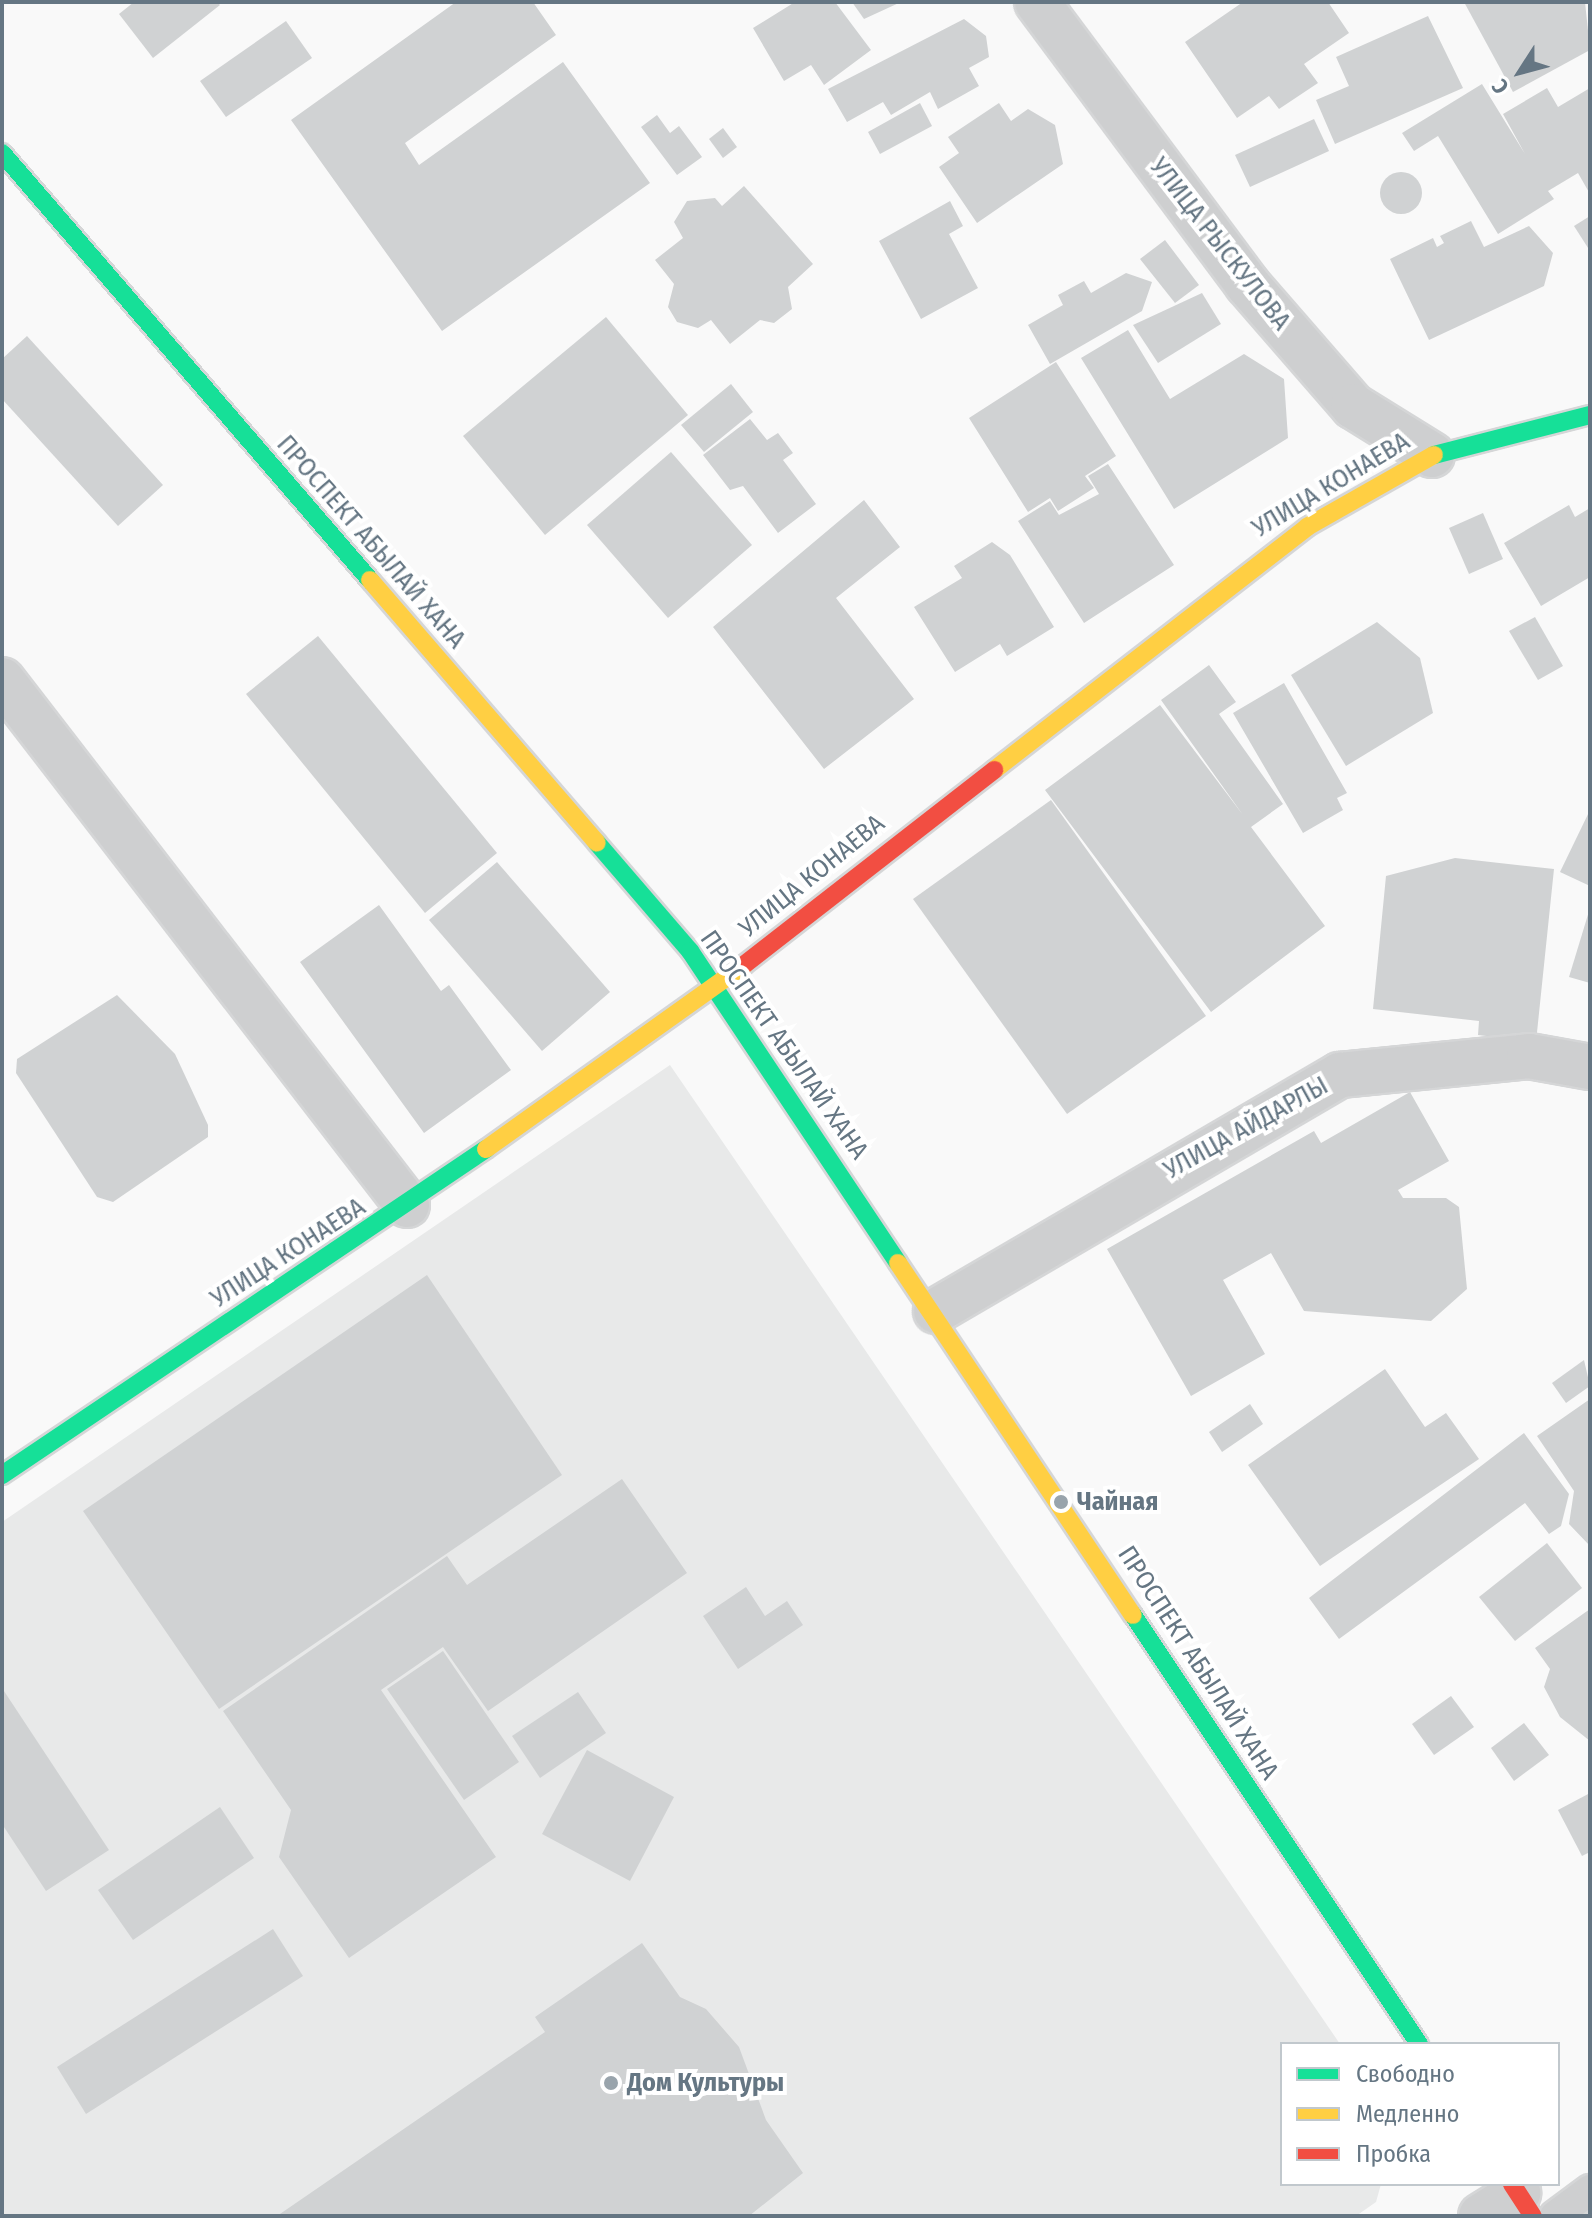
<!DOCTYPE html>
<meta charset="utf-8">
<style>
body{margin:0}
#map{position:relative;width:1592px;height:2218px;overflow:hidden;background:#f9f9f9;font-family:"Fira Sans Condensed",sans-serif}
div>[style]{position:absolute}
.built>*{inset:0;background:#e8e9e9}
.building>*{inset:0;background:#d0d2d3}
.round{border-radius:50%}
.roads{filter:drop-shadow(2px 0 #d5d6d7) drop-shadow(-2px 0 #d5d6d7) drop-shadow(0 2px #d5d6d7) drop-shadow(0 -2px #d5d6d7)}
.lane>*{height:30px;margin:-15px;padding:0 15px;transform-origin:15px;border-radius:15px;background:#cecfd0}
.street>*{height:44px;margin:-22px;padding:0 22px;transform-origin:22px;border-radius:22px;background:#cecfd0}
.fast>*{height:18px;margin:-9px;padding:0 9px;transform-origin:9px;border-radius:9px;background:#16e098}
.slow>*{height:18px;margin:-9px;padding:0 9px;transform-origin:9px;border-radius:9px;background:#ffcf43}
.jam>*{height:18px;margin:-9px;padding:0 9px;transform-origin:9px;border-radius:9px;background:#f24e42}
.dots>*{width:22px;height:22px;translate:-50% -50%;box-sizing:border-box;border:4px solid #fff;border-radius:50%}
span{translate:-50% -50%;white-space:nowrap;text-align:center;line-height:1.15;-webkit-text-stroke:8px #fff;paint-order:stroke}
.street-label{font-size:26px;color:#657683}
.poi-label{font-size:26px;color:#657683;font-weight:700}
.left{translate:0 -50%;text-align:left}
.frame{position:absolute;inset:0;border:4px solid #657683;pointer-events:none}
.legend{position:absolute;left:1280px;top:2042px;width:280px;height:144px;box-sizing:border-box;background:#fff;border:2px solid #c1c8cd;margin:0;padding:10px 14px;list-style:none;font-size:24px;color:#657683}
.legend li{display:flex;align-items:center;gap:16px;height:40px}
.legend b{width:40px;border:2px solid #c1c8cd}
.north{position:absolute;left:1480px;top:32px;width:80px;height:80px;-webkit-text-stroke:6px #fff;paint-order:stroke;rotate:234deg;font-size:22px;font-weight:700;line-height:32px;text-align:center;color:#657683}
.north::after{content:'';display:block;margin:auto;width:28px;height:36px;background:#657683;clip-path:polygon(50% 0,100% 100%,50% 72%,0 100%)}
</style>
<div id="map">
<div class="built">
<i style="clip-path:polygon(670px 1065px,1340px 2044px,1282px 2044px,1282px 2184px,1381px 2184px,1376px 2202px,1356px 2216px,2px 2216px,2px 1522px)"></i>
</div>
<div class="building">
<i style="clip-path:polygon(134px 2px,217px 2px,220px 5px,153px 58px,119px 14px)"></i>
<i style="clip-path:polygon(456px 2px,533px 2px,556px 35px,405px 143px,419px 165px,563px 62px,650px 183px,442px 331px,291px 120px)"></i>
<i style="clip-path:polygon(795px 2px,835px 2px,871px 50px,824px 85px,811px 65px,784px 81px,753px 28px)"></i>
<i style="clip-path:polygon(852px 2px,901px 2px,864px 19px)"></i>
<i style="clip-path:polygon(1243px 2px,1328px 2px,1349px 33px,1304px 64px,1318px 83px,1279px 109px,1269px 96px,1237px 118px,1185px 42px)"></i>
<i style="clip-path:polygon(1464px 2px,1585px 2px,1590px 50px,1513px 92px)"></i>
<i style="clip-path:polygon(1428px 16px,1463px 88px,1335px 144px,1316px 100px,1349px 86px,1336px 57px)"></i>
<i style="clip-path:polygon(964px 19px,986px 36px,989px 57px,969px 68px,979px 86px,938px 109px,930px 92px,891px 115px,883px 102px,847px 122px,828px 89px)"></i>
<i style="clip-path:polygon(286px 21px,312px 58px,226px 117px,200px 81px)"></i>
<i style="clip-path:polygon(1482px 84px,1525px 154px,1503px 114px,1547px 88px,1558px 107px,1590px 88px,1590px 194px,1578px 173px,1548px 191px,1554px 199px,1498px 234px,1438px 136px,1414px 151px,1402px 133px)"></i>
<i style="clip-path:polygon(920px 103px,932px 126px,880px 154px,868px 132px)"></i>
<i style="clip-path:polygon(999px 103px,1011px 121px,1028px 109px,1055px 125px,1063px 164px,977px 223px,939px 167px,959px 153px,948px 137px)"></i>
<i style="clip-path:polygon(657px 115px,670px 133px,679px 126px,702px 157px,677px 175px,641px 127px)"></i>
<i style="clip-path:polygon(1314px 119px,1329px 151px,1250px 187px,1235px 155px)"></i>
<i style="clip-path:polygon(723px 128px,737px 147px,723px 158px,709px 139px)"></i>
<i class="round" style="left:1380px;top:172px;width:42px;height:42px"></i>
<i style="clip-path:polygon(744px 186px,813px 264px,788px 287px,792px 309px,774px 323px,760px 320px,730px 344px,711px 320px,698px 328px,677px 322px,668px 307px,674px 284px,655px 260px,683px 238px,674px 222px,687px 201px,715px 198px,722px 206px)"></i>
<i style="clip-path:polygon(950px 201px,963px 226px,949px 234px,978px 288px,921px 319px,879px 241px)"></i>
<i style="clip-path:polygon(1590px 216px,1590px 251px,1574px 226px)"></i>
<i style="clip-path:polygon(1471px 221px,1484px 247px,1529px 226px,1553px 253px,1544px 286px,1429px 340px,1390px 259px,1433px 238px,1437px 247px,1444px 243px,1440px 236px)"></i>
<i style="clip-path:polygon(1165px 240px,1199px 285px,1175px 303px,1140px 259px)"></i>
<i style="clip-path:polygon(1126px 273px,1152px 282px,1142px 311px,1050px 364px,1028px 325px,1063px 305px,1058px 295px,1084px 281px,1091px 293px)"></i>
<i style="clip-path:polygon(1202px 293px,1221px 324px,1158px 363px,1133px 325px)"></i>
<i style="clip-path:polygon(606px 317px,688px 415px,545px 535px,463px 436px)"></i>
<i style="clip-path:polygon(1128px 330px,1170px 399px,1244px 354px,1284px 379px,1288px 438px,1174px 509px,1081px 358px)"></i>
<i style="clip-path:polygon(27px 336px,163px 485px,118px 526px,2px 399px,2px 359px)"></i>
<i style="clip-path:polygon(1056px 362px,1116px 456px,1085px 476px,1094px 488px,1058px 511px,1050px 498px,1028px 512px,969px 418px)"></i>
<i style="clip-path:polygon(731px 384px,753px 412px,704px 452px,681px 425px)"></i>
<i style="clip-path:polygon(750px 419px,767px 440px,778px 433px,793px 453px,783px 460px,816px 504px,778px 533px,743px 486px,730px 490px,703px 455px)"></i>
<i style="clip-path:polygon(671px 452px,752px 545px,668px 618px,587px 525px)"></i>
<i style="clip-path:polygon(1108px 464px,1174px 565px,1084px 623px,1018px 521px,1050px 501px,1059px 515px,1099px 494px,1088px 476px)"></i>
<i style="clip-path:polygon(864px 500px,900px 547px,836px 598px,914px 699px,824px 769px,713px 627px)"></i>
<i style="clip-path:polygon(1569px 505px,1575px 517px,1590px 508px,1590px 577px,1541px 606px,1504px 543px)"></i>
<i style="clip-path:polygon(1483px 513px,1503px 559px,1469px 574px,1449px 528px)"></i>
<i style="clip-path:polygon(992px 542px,1010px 555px,1054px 627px,1007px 656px,1000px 644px,955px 672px,914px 607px,962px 578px,954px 566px)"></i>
<i style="clip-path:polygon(1535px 617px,1563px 666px,1538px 680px,1509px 631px)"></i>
<i style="clip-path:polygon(1377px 622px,1420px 658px,1433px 713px,1346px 766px,1291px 675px)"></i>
<i style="clip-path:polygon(318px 636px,497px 853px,425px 913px,246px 694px)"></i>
<i style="clip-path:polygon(1209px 665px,1236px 702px,1219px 714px,1283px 804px,1251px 827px,1325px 926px,1211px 1012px,1045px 790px,1160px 705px,1243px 815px,1161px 700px)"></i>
<i style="clip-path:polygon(1284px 683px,1347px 793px,1337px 798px,1343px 810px,1303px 833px,1233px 713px)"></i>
<i style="clip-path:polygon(1051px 800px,1206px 1016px,1067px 1114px,913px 899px)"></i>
<i style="clip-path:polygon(1590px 810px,1590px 886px,1560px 872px)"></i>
<i style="clip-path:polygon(1455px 858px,1554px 869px,1536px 1042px,1478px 1035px,1479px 1021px,1373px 1009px,1386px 876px)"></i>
<i style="clip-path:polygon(497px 862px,610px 992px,542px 1051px,429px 920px)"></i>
<i style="clip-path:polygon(379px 905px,441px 991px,449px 985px,511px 1070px,424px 1133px,300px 962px)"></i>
<i style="clip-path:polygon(1590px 908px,1590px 983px,1569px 977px)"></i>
<i style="clip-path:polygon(117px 995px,175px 1054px,208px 1125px,208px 1137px,113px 1202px,97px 1197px,16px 1073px,17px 1059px)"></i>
<i style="clip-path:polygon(1410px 1092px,1449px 1161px,1398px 1190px,1403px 1198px,1446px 1198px,1459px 1207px,1467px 1289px,1431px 1321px,1304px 1311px,1271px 1253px,1223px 1280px,1265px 1354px,1191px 1396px,1107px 1249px,1314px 1131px,1321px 1143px)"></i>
<i style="clip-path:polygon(427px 1275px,562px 1475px,219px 1709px,83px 1511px)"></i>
<i style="clip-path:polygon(1584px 1360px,1590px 1386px,1566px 1403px,1552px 1383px)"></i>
<i style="clip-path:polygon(1385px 1369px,1425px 1427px,1446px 1413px,1479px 1459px,1320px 1566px,1248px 1465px)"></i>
<i style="clip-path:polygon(1590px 1399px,1590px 1546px,1569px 1524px,1574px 1491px,1537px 1436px)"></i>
<i style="clip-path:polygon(1250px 1404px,1263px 1424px,1222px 1452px,1209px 1432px)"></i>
<i style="clip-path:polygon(1524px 1433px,1569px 1494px,1561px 1526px,1549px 1534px,1525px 1503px,1339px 1639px,1309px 1598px)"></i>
<i style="clip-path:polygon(622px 1479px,687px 1573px,488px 1711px,443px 1647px,381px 1690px,496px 1857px,349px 1958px,279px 1857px,291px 1810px,223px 1711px,447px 1556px,467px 1585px)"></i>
<i style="clip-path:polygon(1547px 1543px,1582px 1588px,1515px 1641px,1479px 1597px)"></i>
<i style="clip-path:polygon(746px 1587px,765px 1616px,787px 1601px,803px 1625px,738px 1669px,703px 1616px)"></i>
<i style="clip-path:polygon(1590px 1609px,1590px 1741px,1560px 1717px,1544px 1687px,1550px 1669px,1535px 1648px)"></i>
<i style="clip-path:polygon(443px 1651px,519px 1762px,464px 1800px,387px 1689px)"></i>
<i style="clip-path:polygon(2px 1688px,109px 1850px,46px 1891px,2px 1824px)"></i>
<i style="clip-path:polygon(578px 1692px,606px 1733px,540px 1778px,512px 1736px)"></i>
<i style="clip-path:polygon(1451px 1696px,1474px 1727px,1434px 1755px,1412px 1724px)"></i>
<i style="clip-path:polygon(1524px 1723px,1549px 1755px,1514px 1781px,1491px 1748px)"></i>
<i style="clip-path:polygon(587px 1750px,674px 1797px,630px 1881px,542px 1834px)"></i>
<i style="clip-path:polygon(1590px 1793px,1590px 1852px,1582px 1856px,1558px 1810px)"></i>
<i style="clip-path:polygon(220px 1807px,254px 1858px,133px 1940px,98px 1890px)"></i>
<i style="clip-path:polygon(273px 1929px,303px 1976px,86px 2114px,57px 2067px)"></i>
<i style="clip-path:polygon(642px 1943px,680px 1997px,706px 2009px,739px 2047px,766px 2120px,803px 2173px,749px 2216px,277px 2216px,545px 2032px,535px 2017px)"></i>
</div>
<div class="roads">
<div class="lane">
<i style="left:1555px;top:2216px;width:44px;rotate:-36.6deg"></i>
</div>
<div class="street">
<i style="left:1037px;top:2px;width:352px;rotate:53.3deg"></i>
<i style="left:1247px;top:284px;width:162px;rotate:49deg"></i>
<i style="left:1353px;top:406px;width:93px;rotate:31.8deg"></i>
<i style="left:2px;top:680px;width:663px;rotate:52.35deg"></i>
<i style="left:936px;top:1311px;width:468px;rotate:-30.3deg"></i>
<i style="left:1340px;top:1075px;width:190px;rotate:-5.7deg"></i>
<i style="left:1529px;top:1056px;width:62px;rotate:10.2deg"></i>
<i style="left:1481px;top:2216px;width:44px;rotate:-31.9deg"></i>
</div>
<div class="fast">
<i style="left:2px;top:153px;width:564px;rotate:49.24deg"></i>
<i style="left:1434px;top:455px;width:161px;rotate:-14.4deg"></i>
<i style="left:597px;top:843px;width:143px;rotate:49.3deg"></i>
<i style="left:690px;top:951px;width:375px;rotate:56.3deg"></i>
<i style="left:2px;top:1475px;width:584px;rotate:-33.96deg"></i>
<i style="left:1133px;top:1615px;width:516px;rotate:56.31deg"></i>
</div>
<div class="slow">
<i style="left:370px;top:580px;width:347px;rotate:49.2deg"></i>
<i style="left:994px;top:770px;width:396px;rotate:-37.8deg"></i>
<i style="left:1307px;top:527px;width:146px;rotate:-29.6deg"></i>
<i style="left:486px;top:1149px;width:318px;rotate:-35.5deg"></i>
<i style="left:898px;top:1263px;width:423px;rotate:56.3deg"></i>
</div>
<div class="jam">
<i style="left:745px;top:964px;width:316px;rotate:-37.9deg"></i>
<i style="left:1512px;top:2184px;width:38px;rotate:57deg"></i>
</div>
</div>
<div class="dots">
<i style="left:1061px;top:1502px;background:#99a4ac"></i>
<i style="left:611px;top:2083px;background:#99a4ac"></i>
</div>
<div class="street-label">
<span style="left:1220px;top:244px;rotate:52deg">УЛИЦА РЫСКУЛОВА</span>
<span style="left:1331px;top:485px;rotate:-31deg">УЛИЦА КОНАЕВА</span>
<span style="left:371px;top:542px;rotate:49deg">ПРОСПЕКТ АБЫЛАЙ ХАНА</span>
<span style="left:812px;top:876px;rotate:-39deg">УЛИЦА КОНАЕВА</span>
<span style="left:784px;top:1045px;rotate:55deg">ПРОСПЕКТ АБЫЛАЙ ХАНА</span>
<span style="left:1246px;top:1128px;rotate:-29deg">УЛИЦА АЙДАРЛЫ</span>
<span style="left:288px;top:1253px;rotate:-33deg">УЛИЦА КОНАЕВА</span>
<span style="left:1198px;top:1663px;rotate:57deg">ПРОСПЕКТ АБЫЛАЙ ХАНА</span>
</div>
<div class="poi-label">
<span class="left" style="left:1077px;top:1502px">Чайная</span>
<span class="left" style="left:627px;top:2083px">Дом Культуры</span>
</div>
<div class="frame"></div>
<ul class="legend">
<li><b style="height:10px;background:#16e098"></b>Свободно</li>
<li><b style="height:10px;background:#ffcf43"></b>Медленно</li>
<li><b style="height:10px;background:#f24e42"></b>Пробка</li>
</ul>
<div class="north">С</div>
</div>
